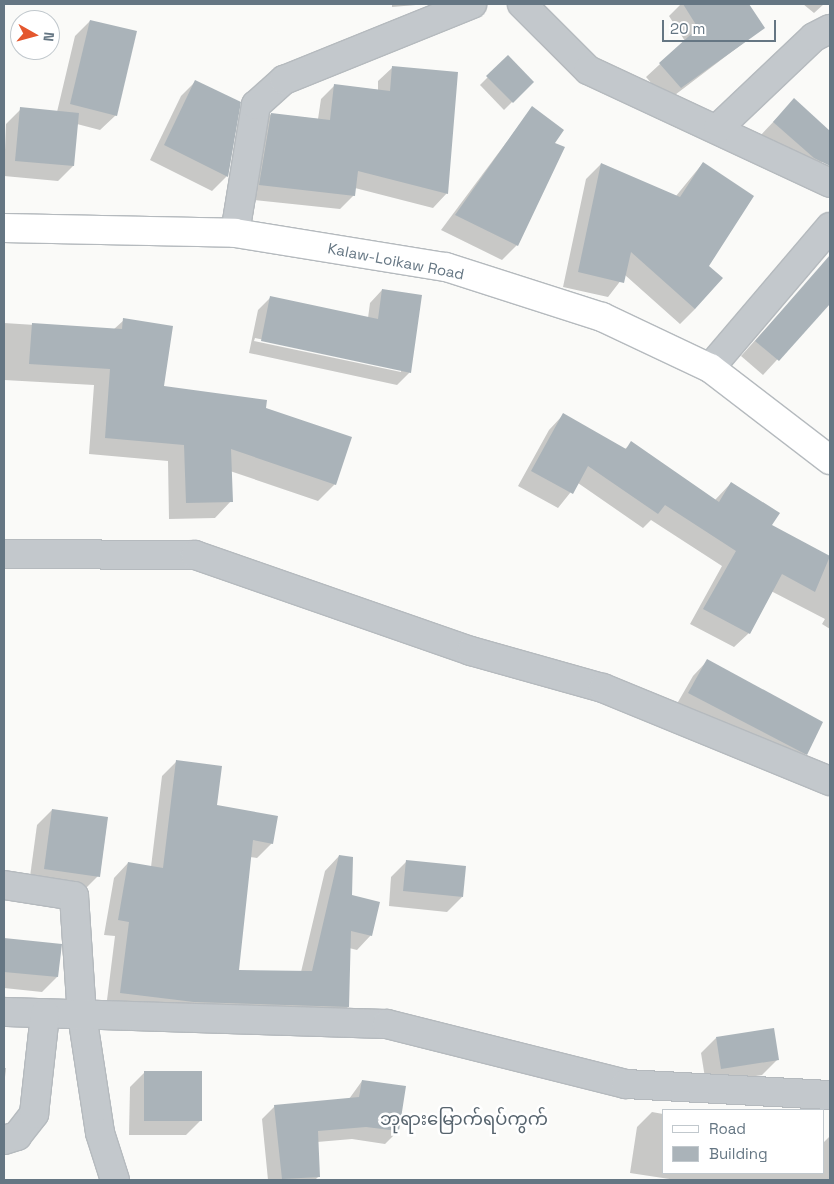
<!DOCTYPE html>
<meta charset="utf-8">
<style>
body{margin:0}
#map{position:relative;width:834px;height:1184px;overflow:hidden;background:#fafaf8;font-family:"Space Grotesk","Noto Sans Myanmar",sans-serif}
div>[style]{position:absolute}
.shadow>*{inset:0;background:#0003}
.building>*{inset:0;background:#aab3b9}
.roads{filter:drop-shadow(1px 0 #b5babe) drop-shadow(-1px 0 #b5babe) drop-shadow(0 1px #b5babe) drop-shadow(0 -1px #b5babe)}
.street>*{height:28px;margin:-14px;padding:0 14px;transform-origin:14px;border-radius:14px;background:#c3c8cc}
.primary>*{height:28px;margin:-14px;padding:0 14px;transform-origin:14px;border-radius:14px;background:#fff}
span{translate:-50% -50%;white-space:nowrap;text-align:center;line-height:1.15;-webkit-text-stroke:5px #fff;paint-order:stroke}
.street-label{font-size:15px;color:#657683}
.quarter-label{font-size:18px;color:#57646e}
.frame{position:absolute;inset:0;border:5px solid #657683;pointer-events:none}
.legend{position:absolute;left:662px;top:1109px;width:162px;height:65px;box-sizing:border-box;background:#fff;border:1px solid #c1c8cd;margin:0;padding:6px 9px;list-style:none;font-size:15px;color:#657683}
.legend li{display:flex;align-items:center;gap:10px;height:25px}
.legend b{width:25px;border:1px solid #c1c8cd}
.north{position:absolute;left:10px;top:10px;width:50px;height:50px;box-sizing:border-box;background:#fff;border:1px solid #c1c8cd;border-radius:50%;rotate:97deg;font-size:14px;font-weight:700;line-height:20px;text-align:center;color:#657683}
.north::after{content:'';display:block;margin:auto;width:18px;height:22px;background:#e4572e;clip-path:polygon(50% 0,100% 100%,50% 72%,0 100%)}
.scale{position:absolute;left:662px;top:20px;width:114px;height:22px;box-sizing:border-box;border:2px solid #657683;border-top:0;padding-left:6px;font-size:15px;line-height:18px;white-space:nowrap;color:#657683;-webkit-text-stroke:4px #fff;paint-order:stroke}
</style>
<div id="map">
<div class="shadow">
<i style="clip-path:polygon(392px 4px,428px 4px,392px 7px)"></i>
<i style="clip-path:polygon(681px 4px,747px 4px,763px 28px,667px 101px,646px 77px,685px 41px,669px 16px)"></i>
<i style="clip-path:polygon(803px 4px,824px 4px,814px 13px)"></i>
<i style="clip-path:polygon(90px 21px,116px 115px,100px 130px,77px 124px,73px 166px,58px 181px,4px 176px,6px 124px,21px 109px,57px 112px,75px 36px)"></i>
<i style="clip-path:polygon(508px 57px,532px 82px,504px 110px,480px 85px)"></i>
<i style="clip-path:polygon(393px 67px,447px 193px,433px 208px,355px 188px,354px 195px,340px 209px,245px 199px,257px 129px,271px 114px,318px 119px,321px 99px,335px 85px,378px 90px,378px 81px)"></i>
<i style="clip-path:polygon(196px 81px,227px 176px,212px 191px,150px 160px,181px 96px)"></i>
<i style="clip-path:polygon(794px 100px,830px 132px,830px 153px,808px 177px,759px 137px)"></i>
<i style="clip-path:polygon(532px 108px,553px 143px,517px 245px,502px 260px,441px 230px)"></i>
<i style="clip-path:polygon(703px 163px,707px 266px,695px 309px,680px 324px,625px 275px,608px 297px,563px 287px,586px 179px,601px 164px,676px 196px)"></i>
<i style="clip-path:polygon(827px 261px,830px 302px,763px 375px,741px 356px)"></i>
<i style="clip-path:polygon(evenodd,382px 290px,410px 372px,397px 385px,249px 353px,258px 310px,270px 298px,368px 318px,370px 303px,382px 290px,255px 338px,401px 369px,401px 372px,254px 341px,255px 338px)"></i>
<i style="clip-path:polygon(124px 320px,163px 387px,265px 409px,335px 484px,318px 501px,230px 471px,231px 501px,215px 518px,169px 519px,168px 461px,89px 454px,94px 385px,4px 380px,4px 323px,113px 330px)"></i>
<i style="clip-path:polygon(563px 415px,625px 449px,632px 443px,715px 500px,731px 483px,770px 526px,830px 557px,830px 629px,822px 624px,825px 619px,771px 591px,749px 633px,734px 647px,690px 624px,722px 566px,651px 520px,643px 528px,578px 483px,558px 508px,518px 486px,549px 430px)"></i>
<i style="clip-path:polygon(708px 660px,806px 754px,791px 769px,674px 709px,693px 676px)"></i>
<i style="clip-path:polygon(177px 761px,216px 806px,272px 843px,257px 858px,250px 857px,237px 971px,301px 972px,325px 871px,339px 856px,351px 896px,371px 935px,357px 950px,349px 948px,348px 1007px,333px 1021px,106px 1008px,115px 936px,104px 935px,114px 878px,128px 863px,151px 867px,162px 776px)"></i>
<i style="clip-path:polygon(52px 810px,98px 876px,83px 891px,29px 884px,37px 825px)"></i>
<i style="clip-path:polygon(406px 862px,462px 897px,447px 912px,389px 906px,391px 877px)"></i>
<i style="clip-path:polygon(4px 940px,60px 945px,57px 977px,42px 992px,4px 988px)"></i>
<i style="clip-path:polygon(716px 1038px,777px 1060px,762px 1075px,706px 1084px,701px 1053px)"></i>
<i style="clip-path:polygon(4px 1068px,6px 1068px,4px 1086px)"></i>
<i style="clip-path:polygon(145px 1072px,201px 1120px,186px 1135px,129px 1135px,130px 1087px)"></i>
<i style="clip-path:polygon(362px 1081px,398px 1131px,385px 1144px,352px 1139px,317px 1142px,319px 1176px,315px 1180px,268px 1180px,262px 1119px,275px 1106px,349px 1099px)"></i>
<i style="clip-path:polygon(652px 1112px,663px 1114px,663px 1173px,823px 1173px,823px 1143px,830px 1136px,830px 1180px,676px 1180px,630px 1173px,637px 1127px)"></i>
</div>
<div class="building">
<i style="clip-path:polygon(683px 4px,749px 4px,765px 28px,681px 88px,659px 63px,698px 28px)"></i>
<i style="clip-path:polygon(90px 20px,137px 31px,117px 116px,70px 104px)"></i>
<i style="clip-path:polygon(508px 55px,534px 82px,513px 103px,486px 76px)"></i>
<i style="clip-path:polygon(392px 66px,458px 72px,448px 194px,358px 171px,355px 196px,259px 185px,271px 113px,330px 120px,334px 84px,390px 91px)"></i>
<i style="clip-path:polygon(195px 80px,241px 102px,228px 177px,164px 145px)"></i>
<i style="clip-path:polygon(794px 98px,830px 131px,830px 166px,814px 158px,773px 122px)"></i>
<i style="clip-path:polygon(532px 106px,564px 130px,555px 143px,565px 147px,518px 246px,455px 215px)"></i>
<i style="clip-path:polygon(20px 107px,79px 113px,74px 166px,15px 161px)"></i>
<i style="clip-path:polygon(703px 162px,754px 196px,709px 266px,723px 278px,695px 309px,631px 252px,624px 283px,578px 272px,601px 163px,680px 197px)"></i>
<i style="clip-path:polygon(830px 255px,830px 304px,779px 361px,755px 341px)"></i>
<i style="clip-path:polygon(382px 289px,422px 295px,411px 373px,261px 341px,270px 296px,378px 319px)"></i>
<i style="clip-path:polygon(123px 318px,173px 326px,164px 386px,267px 400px,266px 408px,352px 437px,336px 485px,231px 449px,233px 502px,186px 503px,184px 445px,105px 438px,110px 369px,29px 364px,32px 323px,122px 329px)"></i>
<i style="clip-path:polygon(563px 413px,626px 449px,631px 441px,719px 502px,731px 482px,780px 513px,772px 525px,830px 556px,815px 592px,782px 574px,750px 634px,703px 609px,736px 551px,665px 505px,658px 514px,588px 466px,573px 494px,531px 471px)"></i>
<i style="clip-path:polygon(707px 659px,823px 722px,807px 755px,688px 693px)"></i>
<i style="clip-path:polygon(176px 760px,222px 766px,217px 805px,278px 816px,273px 844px,253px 840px,239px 970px,312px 971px,339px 855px,353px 857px,352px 895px,380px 902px,372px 936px,351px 931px,349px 1007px,194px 1002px,120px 993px,129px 922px,118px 920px,128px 862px,163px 868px)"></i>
<i style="clip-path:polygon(52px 809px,108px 817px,100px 877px,44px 869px)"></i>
<i style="clip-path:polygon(406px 860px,466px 866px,463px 897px,403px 891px)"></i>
<i style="clip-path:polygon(4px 938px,62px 944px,58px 977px,4px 972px)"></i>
<i style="clip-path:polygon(774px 1028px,779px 1060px,721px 1069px,716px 1037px)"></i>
<i style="clip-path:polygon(144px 1071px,202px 1071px,202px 1121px,144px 1121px)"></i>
<i style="clip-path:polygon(362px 1080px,406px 1086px,399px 1131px,366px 1127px,318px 1131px,320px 1177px,282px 1179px,274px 1105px,359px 1097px)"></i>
</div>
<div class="roads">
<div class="street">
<i style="left:522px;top:4px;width:93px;rotate:45deg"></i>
<i style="left:588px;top:70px;width:267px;rotate:25deg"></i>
<i style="left:718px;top:128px;width:132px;rotate:-43.5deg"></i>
<i style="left:814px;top:37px;width:18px;rotate:-27deg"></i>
<i style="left:235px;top:233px;width:130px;rotate:-80.7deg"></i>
<i style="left:256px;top:105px;width:38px;rotate:-42deg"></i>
<i style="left:284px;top:80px;width:203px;rotate:-22deg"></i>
<i style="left:710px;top:368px;width:185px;rotate:-49.6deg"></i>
<i style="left:4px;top:554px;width:191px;rotate:0.3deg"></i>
<i style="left:195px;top:555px;width:292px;rotate:19.2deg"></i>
<i style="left:471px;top:651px;width:137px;rotate:15.7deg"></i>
<i style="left:603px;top:688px;width:245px;rotate:22.3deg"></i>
<i style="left:4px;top:885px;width:71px;rotate:8.9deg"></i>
<i style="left:74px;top:896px;width:119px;rotate:86.2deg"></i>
<i style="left:82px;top:1015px;width:119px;rotate:81.3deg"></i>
<i style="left:100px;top:1133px;width:49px;rotate:72.3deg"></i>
<i style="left:4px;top:1012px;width:383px;rotate:1.8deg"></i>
<i style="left:387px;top:1024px;width:246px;rotate:14.1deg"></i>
<i style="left:626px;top:1084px;width:204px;rotate:3.1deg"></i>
<i style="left:4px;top:1140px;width:14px;rotate:-17deg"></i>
<i style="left:17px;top:1136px;width:28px;rotate:-52deg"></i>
<i style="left:34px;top:1114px;width:101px;rotate:-83.7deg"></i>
</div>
<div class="primary">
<i style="left:4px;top:228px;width:231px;rotate:1.2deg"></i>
<i style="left:235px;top:233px;width:214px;rotate:9.2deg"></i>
<i style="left:446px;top:267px;width:164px;rotate:17.8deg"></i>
<i style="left:602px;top:317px;width:119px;rotate:25.3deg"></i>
<i style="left:710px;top:368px;width:151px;rotate:37.5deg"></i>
</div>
</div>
<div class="street-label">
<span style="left:396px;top:261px;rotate:11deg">Kalaw-Loikaw Road</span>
</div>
<div class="quarter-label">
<span style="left:464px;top:1119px">ဘုရားမြောက်ရပ်ကွက်</span>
</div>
<div class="frame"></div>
<ul class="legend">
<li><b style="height:6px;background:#fff"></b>Road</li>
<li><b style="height:14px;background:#aab3b9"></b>Building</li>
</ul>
<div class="north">N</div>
<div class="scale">20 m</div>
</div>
